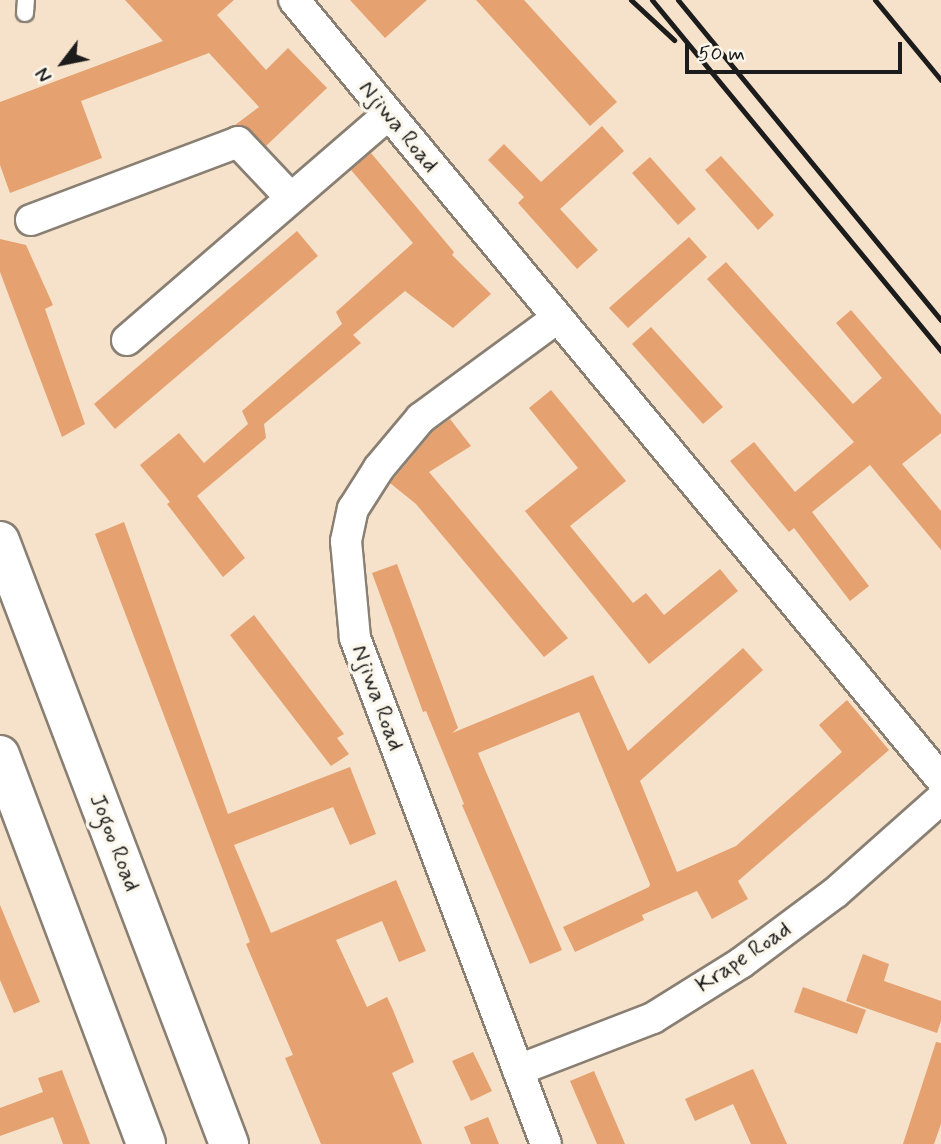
<!DOCTYPE html>
<style>
body{margin:0}
#map{position:relative;width:941px;height:1144px;overflow:hidden;background:#f6e2ca;font-family:Mynerve,sans-serif}
div>[style]{position:absolute}
.building>*{inset:0;background:#e5a170}
.roads{filter:drop-shadow(2px 0 #897f73) drop-shadow(-2px 0 #897f73) drop-shadow(0 2px #897f73) drop-shadow(0 -2px #897f73)}
.service>*{height:16px;margin:-8px;padding:0 8px;transform-origin:8px;border-radius:8px;background:#fff}
.minor>*{height:30px;margin:-15px;padding:0 15px;transform-origin:15px;border-radius:15px;background:#fff}
.secondary>*{height:38px;margin:-19px;padding:0 19px;transform-origin:19px;border-radius:19px;background:#fff}
.rail>*{height:5px;margin:-2.5px;padding:0 2.5px;transform-origin:2.5px;border-radius:2.5px;background:#1c1c1c}
span{translate:-50% -50%;white-space:nowrap;text-align:center;line-height:1.15;-webkit-text-stroke:7px #fbf7ec;paint-order:stroke}
.street-label{font-size:23px;color:#1c1c1c}
.north{position:absolute;left:28px;top:28px;width:70px;height:70px;-webkit-text-stroke:5px #fbf7ec;paint-order:stroke;rotate:238deg;font-size:19px;font-weight:700;line-height:28px;text-align:center;color:#1c1c1c}
.north::after{content:'';display:block;margin:auto;width:24px;height:32px;background:#1c1c1c;clip-path:polygon(50% 0,100% 100%,50% 72%,0 100%)}
.scale{position:absolute;left:685px;top:42px;width:217px;height:32px;box-sizing:border-box;border:4px solid #1c1c1c;border-top:0;padding-left:9px;font-size:21px;line-height:24px;white-space:nowrap;color:#1c1c1c;-webkit-text-stroke:5px #fbf7ec;paint-order:stroke}
</style>
<div id="map">
<div class="building">
<i style="clip-path:polygon(125px 0,234px 0,217px 15px,266px 70px,288px 48px,327px 88px,266px 146px,250px 130px,235px 125px,259px 107px,209px 53px,81px 101px,102px 158px,10px 193px,0 165px,0 102px,163px 41px)"></i>
<i style="clip-path:polygon(350px 0,427px 0,385px 38px)"></i>
<i style="clip-path:polygon(476px 0,524px 0,617px 102px,590px 126px)"></i>
<i style="clip-path:polygon(602px 126px,624px 151px,560px 209px,598px 250px,577px 269px,518px 203px,524px 197px,488px 160px,504px 144px,541px 182px)"></i>
<i style="clip-path:polygon(371px 153px,454px 252px,452px 255px,491px 294px,453px 328px,405px 291px,353px 335px,361px 343px,264px 424px,266px 438px,197px 496px,245px 558px,223px 577px,167px 504px,170px 502px,140px 465px,179px 433px,204px 463px,248px 424px,242px 411px,342px 324px,336px 312px,413px 243px,351px 170px)"></i>
<i style="clip-path:polygon(721px 156px,774px 215px,758px 230px,705px 170px)"></i>
<i style="clip-path:polygon(650px 157px,696px 209px,678px 225px,632px 173px)"></i>
<i style="clip-path:polygon(297px 231px,318px 256px,115px 429px,94px 404px)"></i>
<i style="clip-path:polygon(689px 237px,707px 257px,628px 328px,609px 308px)"></i>
<i style="clip-path:polygon(0 239px,26px 245px,53px 305px,45px 309px,85px 424px,62px 437px,0 272px)"></i>
<i style="clip-path:polygon(726px 262px,853px 404px,882px 378px,836px 323px,851px 310px,941px 415px,941px 433px,902px 464px,941px 511px,941px 550px,870px 465px,812px 512px,869px 586px,850px 601px,794px 528px,789px 532px,730px 461px,754px 442px,795px 492px,854px 442px,707px 279px)"></i>
<i style="clip-path:polygon(651px 327px,723px 407px,703px 424px,632px 344px)"></i>
<i style="clip-path:polygon(551px 390px,626px 481px,570px 526px,633px 603px,646px 593px,664px 615px,720px 569px,738px 591px,649px 664px,525px 511px,578px 468px,529px 408px)"></i>
<i style="clip-path:polygon(450px 419px,471px 446px,429px 472px,568px 638px,544px 657px,416px 504px,390px 483px,433px 431px)"></i>
<i style="clip-path:polygon(124px 522px,228px 814px,350px 767px,376px 834px,350px 845px,333px 807px,234px 845px,271px 933px,396px 880px,426px 951px,399px 962px,382px 921px,336px 940px,367px 1007px,387px 997px,393px 1010px,414px 1062px,392px 1073px,422px 1144px,321px 1144px,285px 1058px,293px 1055px,246px 944px,250px 942px,95px 534px)"></i>
<i style="clip-path:polygon(397px 564px,458px 728px,452px 733px,593px 675px,628px 751px,743px 648px,763px 670px,640px 781px,677px 872px,736px 846px,842px 752px,819px 725px,847px 700px,889px 750px,738px 881px,748px 899px,712px 919px,697px 891px,642px 915px,644px 920px,575px 952px,563px 927px,649px 887px,650px 884px,579px 712px,478px 753px,562px 950px,530px 964px,462px 805px,464px 804px,426px 711px,423px 712px,372px 573px)"></i>
<i style="clip-path:polygon(254px 615px,344px 734px,337px 738px,349px 754px,331px 766px,230px 635px)"></i>
<i style="clip-path:polygon(0 905px,40px 1002px,14px 1013px,0 980px)"></i>
<i style="clip-path:polygon(863px 954px,889px 964px,884px 981px,941px 1001px,941px 1021px,937px 1033px,846px 1001px)"></i>
<i style="clip-path:polygon(803px 987px,866px 1010px,857px 1034px,794px 1012px)"></i>
<i style="clip-path:polygon(936px 1042px,941px 1043px,941px 1124px,934px 1144px,903px 1144px)"></i>
<i style="clip-path:polygon(473px 1052px,492px 1091px,471px 1101px,452px 1061px)"></i>
<i style="clip-path:polygon(753px 1069px,787px 1144px,751px 1144px,733px 1104px,695px 1121px,685px 1099px)"></i>
<i style="clip-path:polygon(62px 1070px,90px 1144px,63px 1144px,53px 1117px,0 1136px,0 1108px,43px 1092px,38px 1078px)"></i>
<i style="clip-path:polygon(594px 1071px,625px 1144px,597px 1144px,570px 1081px)"></i>
<i style="clip-path:polygon(488px 1117px,499px 1144px,471px 1144px,464px 1127px)"></i>
</div>
<div class="roads">
<div class="service">
<i style="left:25px;top:13px;width:13px;rotate:-86deg"></i>
</div>
<div class="minor">
<i style="left:294px;top:0;width:1013px;rotate:50.29deg"></i>
<i style="left:31px;top:220px;width:221px;rotate:-20.6deg"></i>
<i style="left:238px;top:142px;width:77px;rotate:46.6deg"></i>
<i style="left:127px;top:340px;width:345px;rotate:-40.8deg"></i>
<i style="left:518px;top:1070px;width:145px;rotate:-21.1deg"></i>
<i style="left:653px;top:1018px;width:104px;rotate:-32deg"></i>
<i style="left:741px;top:963px;width:117px;rotate:-36.7deg"></i>
<i style="left:835px;top:893px;width:142px;rotate:-41.6deg"></i>
<i style="left:546px;top:1144px;width:541px;rotate:-110.68deg"></i>
<i style="left:355px;top:638px;width:97px;rotate:-95.3deg"></i>
<i style="left:346px;top:541px;width:33px;rotate:-78deg"></i>
<i style="left:353px;top:509px;width:49px;rotate:-57.6deg"></i>
<i style="left:379px;top:468px;width:65px;rotate:-50deg"></i>
<i style="left:421px;top:418px;width:167px;rotate:-36.3deg"></i>
</div>
<div class="secondary">
<i style="left:0;top:541px;width:645px;rotate:69.2deg"></i>
<i style="left:0;top:755px;width:415px;rotate:69.4deg"></i>
</div>
</div>
<div class="rail">
<i style="left:631px;top:0;width:59px;rotate:42.9deg"></i>
<i style="left:652px;top:0;width:455px;rotate:50.5deg"></i>
<i style="left:678px;top:0;width:414px;rotate:50.6deg"></i>
<i style="left:875px;top:0;width:104px;rotate:50.5deg"></i>
</div>
<div class="street-label">
<span style="left:398px;top:127px;rotate:51deg">Njiwa Road</span>
<span style="left:377px;top:698px;rotate:70deg">Njiwa Road</span>
<span style="left:114px;top:843px;rotate:69deg">Jogoo Road</span>
<span style="left:744px;top:958px;rotate:-34deg">Krape Road</span>
</div>
<div class="north">N</div>
<div class="scale">50 m</div>
</div>
